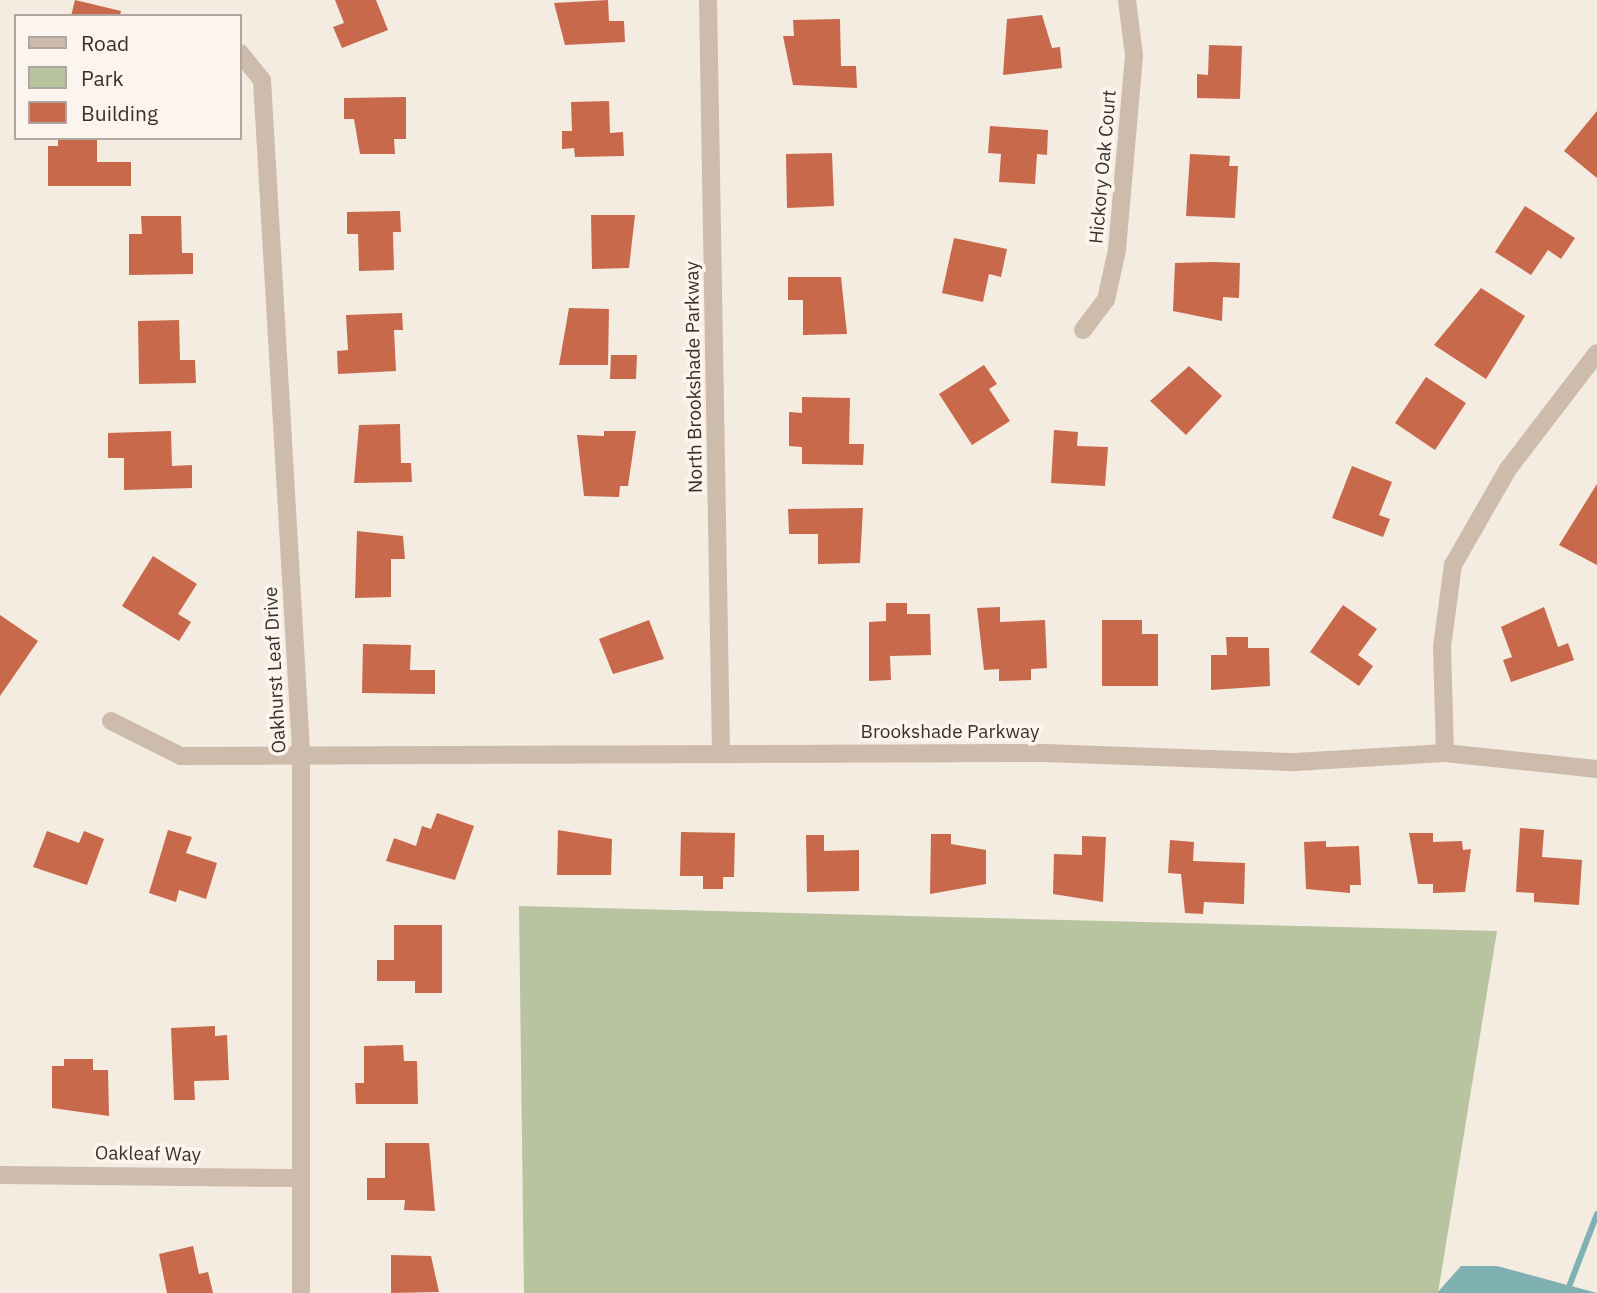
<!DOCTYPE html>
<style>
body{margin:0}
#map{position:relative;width:1597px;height:1293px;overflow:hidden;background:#f4ebe1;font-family:"IBM Plex Sans",sans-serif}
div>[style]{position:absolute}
.green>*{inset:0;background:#b8c4a0}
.water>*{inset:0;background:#7fb0b2}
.stream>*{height:6px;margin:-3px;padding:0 3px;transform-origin:3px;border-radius:3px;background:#7fb0b2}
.building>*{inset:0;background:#c8694b}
.minor>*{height:18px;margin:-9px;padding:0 9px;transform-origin:9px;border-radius:9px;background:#cdbbac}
span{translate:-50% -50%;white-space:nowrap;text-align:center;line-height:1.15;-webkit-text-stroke:7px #fbf5ee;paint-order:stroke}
.street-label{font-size:19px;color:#3b302b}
.legend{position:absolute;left:14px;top:14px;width:228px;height:126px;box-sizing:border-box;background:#fbf5ee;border:2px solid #aea6a0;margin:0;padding:9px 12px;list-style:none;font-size:21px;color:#3b302b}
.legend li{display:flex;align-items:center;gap:14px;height:35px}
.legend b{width:35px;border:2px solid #aea6a0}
</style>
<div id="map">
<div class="green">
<i style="clip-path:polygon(519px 906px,1497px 931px,1438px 1293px,524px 1293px)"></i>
</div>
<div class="water">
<i style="clip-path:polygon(1461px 1266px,1497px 1266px,1597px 1293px,1437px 1293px)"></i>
</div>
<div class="stream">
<i style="left:1570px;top:1284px;width:75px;rotate:-68.9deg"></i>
</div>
<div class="building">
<i style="clip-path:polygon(75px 0,121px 11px,120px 16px,71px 16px)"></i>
<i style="clip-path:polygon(335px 0,376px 0,388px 30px,342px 48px,333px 27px,344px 23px)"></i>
<i style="clip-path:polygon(608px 0,609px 21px,624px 21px,625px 42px,565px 45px,554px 3px)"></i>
<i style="clip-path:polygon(1042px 15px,1052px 48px,1060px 47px,1062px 68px,1003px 75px,1007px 19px)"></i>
<i style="clip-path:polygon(840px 19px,841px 66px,856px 66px,857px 88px,793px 85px,783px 36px,794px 36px,793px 20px)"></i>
<i style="clip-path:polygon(1209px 45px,1242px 46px,1240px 99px,1197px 98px,1197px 74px,1208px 75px)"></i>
<i style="clip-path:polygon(406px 97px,406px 139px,394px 139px,395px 154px,360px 154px,354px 119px,344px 119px,344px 98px)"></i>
<i style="clip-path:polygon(609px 101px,610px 133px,623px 132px,624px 156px,575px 157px,574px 148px,562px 149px,562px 131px,572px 131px,571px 102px)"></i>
<i style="clip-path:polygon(1597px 111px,1597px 178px,1564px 151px)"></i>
<i style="clip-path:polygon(990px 126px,1048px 130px,1047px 155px,1037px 154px,1035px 184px,999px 182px,1001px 154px,988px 153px)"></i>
<i style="clip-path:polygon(58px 138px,97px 138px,97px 162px,131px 162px,131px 186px,48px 186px,48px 146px,58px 146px)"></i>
<i style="clip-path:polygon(832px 153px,834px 206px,787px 208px,786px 154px)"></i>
<i style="clip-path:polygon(1190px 154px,1230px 156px,1229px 166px,1238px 166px,1235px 218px,1186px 216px)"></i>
<i style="clip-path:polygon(1525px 206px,1575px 238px,1561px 259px,1548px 250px,1531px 275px,1495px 252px)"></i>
<i style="clip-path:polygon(400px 211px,401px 232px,393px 232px,394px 270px,359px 271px,358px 234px,347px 234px,347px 212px)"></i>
<i style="clip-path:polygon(591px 215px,635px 215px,629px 268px,592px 269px)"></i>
<i style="clip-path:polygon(141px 216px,181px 216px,182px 253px,193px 253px,193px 274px,129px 275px,129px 234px,142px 234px)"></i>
<i style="clip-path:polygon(954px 238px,1007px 249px,1001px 277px,989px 274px,983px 302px,942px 293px)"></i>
<i style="clip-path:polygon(1214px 262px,1240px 263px,1239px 298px,1223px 297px,1222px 321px,1173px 311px,1175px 263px)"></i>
<i style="clip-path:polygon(788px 277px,841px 277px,847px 334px,803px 335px,803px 300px,788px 300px)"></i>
<i style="clip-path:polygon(1481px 288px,1525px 316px,1486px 379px,1434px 345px)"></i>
<i style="clip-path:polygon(569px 308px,609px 309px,608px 365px,559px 365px)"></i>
<i style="clip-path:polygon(402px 313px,403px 330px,394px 330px,396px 371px,338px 374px,337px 351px,348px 350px,346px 315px)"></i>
<i style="clip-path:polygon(179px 320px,180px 360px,195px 360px,196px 383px,139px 384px,138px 321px)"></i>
<i style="clip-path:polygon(611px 355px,637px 355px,636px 379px,610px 379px)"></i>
<i style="clip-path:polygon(984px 365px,997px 384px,989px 389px,1010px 421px,972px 445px,939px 394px)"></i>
<i style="clip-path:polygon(1189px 366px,1222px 396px,1186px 435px,1150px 401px)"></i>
<i style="clip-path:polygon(1426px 377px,1466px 403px,1435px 450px,1395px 423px)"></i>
<i style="clip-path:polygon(802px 397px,850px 398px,849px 444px,864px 444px,863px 465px,802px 464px,802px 447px,789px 446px,789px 412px,802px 413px)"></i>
<i style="clip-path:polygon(400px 424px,401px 463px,411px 463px,412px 482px,354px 483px,359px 425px)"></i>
<i style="clip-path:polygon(1054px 430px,1078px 432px,1077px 446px,1108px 447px,1105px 486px,1051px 483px)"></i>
<i style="clip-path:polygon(171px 431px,172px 466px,192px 465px,192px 488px,124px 490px,124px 458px,108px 458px,108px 433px)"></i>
<i style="clip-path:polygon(604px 431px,636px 431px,628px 486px,620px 486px,619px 497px,584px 496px,577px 435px,604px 436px)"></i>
<i style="clip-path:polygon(1352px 466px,1392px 482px,1379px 515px,1390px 519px,1383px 537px,1332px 518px)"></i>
<i style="clip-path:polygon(1597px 484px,1597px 565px,1559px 545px)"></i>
<i style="clip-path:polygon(863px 508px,860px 563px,818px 564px,818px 534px,789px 534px,788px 509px)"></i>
<i style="clip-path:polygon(357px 531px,403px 536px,405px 559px,391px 559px,391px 597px,355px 598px)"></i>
<i style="clip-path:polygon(153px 556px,197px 584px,178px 614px,191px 622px,179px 641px,122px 606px)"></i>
<i style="clip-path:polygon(886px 603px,907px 603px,907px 614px,930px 614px,931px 655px,890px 656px,891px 680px,869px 681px,869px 622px,886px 621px)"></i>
<i style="clip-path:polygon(1343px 605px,1377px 629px,1358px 655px,1373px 666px,1359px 686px,1310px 652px)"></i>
<i style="clip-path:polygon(1000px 607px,1000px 622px,1045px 620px,1047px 668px,1031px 669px,1031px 680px,999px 681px,999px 669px,984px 670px,977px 608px)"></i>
<i style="clip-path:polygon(1544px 607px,1558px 647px,1568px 643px,1574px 660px,1511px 682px,1503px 660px,1512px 657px,1501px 627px)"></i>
<i style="clip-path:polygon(0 615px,38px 641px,0 696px)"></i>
<i style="clip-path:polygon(649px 620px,664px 659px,613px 674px,599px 639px)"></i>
<i style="clip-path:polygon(1102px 620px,1142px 620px,1142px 634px,1158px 634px,1158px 686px,1102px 686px)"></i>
<i style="clip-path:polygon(1226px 637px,1248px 637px,1248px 648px,1269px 648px,1270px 686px,1211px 690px,1211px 655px,1227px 655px)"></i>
<i style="clip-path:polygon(363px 644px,411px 645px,410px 670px,435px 670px,435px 694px,362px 693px)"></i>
<i style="clip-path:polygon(437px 813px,474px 826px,455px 880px,386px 861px,394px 838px,416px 846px,422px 826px,431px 829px)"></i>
<i style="clip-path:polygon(1520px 828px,1544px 830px,1542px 857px,1582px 860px,1579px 905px,1534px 902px,1534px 893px,1516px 892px)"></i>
<i style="clip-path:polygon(168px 830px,192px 837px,186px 853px,217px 863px,206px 899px,179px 890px,176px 902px,149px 893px)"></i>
<i style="clip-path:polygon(558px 830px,612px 839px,611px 875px,557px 875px)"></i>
<i style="clip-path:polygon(47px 831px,79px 843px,84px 831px,104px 839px,87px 885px,33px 867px)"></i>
<i style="clip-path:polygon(681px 832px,735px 833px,734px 877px,723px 877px,723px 889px,703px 889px,703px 876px,680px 876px)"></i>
<i style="clip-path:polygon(1409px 833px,1433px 833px,1433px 842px,1462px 841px,1463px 850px,1471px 849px,1465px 892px,1433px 893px,1433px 884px,1418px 884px)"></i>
<i style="clip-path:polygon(931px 834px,951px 834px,951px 844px,986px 850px,986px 884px,930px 894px)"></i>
<i style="clip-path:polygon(806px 835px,824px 835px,824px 851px,859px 850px,859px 891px,807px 892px)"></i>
<i style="clip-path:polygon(1082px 836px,1106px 837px,1103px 902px,1053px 894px,1054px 854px,1082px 855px)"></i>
<i style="clip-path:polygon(1170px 840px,1194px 842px,1193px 861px,1245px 863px,1244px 904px,1204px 902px,1203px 914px,1185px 913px,1181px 874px,1168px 873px)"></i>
<i style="clip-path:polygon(1326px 841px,1326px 847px,1359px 846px,1361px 885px,1350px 885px,1350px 893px,1306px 889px,1304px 842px)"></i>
<i style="clip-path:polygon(394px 925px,442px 925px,442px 993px,415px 993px,415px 981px,377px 981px,377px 960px,394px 960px)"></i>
<i style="clip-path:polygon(215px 1026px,215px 1036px,227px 1035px,229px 1080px,194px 1081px,195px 1100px,174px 1100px,171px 1028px)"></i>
<i style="clip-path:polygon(403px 1045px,404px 1061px,417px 1061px,418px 1104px,356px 1104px,355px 1083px,364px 1083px,364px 1046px)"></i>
<i style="clip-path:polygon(64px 1059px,93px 1059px,93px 1070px,108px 1070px,109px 1116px,52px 1108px,52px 1066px,64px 1066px)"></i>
<i style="clip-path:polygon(385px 1143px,429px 1143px,435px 1211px,404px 1210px,405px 1200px,367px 1200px,367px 1178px,385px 1178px)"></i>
<i style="clip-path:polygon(193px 1246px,199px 1274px,208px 1272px,213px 1293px,167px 1293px,159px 1254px)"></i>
<i style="clip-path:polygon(391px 1255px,431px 1256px,439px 1292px,391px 1293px)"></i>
</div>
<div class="minor">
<i style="left:708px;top:0;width:753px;rotate:89.01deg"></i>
<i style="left:240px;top:53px;width:35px;rotate:51deg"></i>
<i style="left:262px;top:80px;width:672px;rotate:86.67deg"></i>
<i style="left:301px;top:751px;width:542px;rotate:90deg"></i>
<i style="left:1083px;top:330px;width:38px;rotate:-53deg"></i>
<i style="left:1106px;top:300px;width:51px;rotate:-77.6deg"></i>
<i style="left:1117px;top:250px;width:196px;rotate:-85deg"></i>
<i style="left:1134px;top:55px;width:55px;rotate:-97.3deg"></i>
<i style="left:111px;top:721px;width:78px;rotate:26.6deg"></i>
<i style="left:181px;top:756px;width:864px;rotate:-0.2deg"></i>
<i style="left:1045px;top:753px;width:250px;rotate:2.1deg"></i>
<i style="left:1295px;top:762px;width:150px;rotate:-3.4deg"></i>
<i style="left:1445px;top:753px;width:153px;rotate:6deg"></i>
<i style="left:1445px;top:753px;width:106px;rotate:-91.6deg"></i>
<i style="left:1442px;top:647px;width:83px;rotate:-82.4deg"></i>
<i style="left:1453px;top:565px;width:111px;rotate:-60.2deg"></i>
<i style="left:1508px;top:469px;width:146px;rotate:-52.5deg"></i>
<i style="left:0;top:1175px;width:296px;rotate:0.6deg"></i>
</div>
<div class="street-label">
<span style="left:1103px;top:167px;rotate:-85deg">Hickory Oak Court</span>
<span style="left:694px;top:377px;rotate:-91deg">North Brookshade Parkway</span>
<span style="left:275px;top:670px;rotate:-93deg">Oakhurst Leaf Drive</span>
<span style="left:950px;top:732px">Brookshade Parkway</span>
<span style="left:148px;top:1154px;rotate:1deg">Oakleaf Way</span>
</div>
<ul class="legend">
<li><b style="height:9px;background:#cdbbac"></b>Road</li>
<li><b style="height:19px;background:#b8c4a0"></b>Park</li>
<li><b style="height:19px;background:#c8694b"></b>Building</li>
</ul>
</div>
